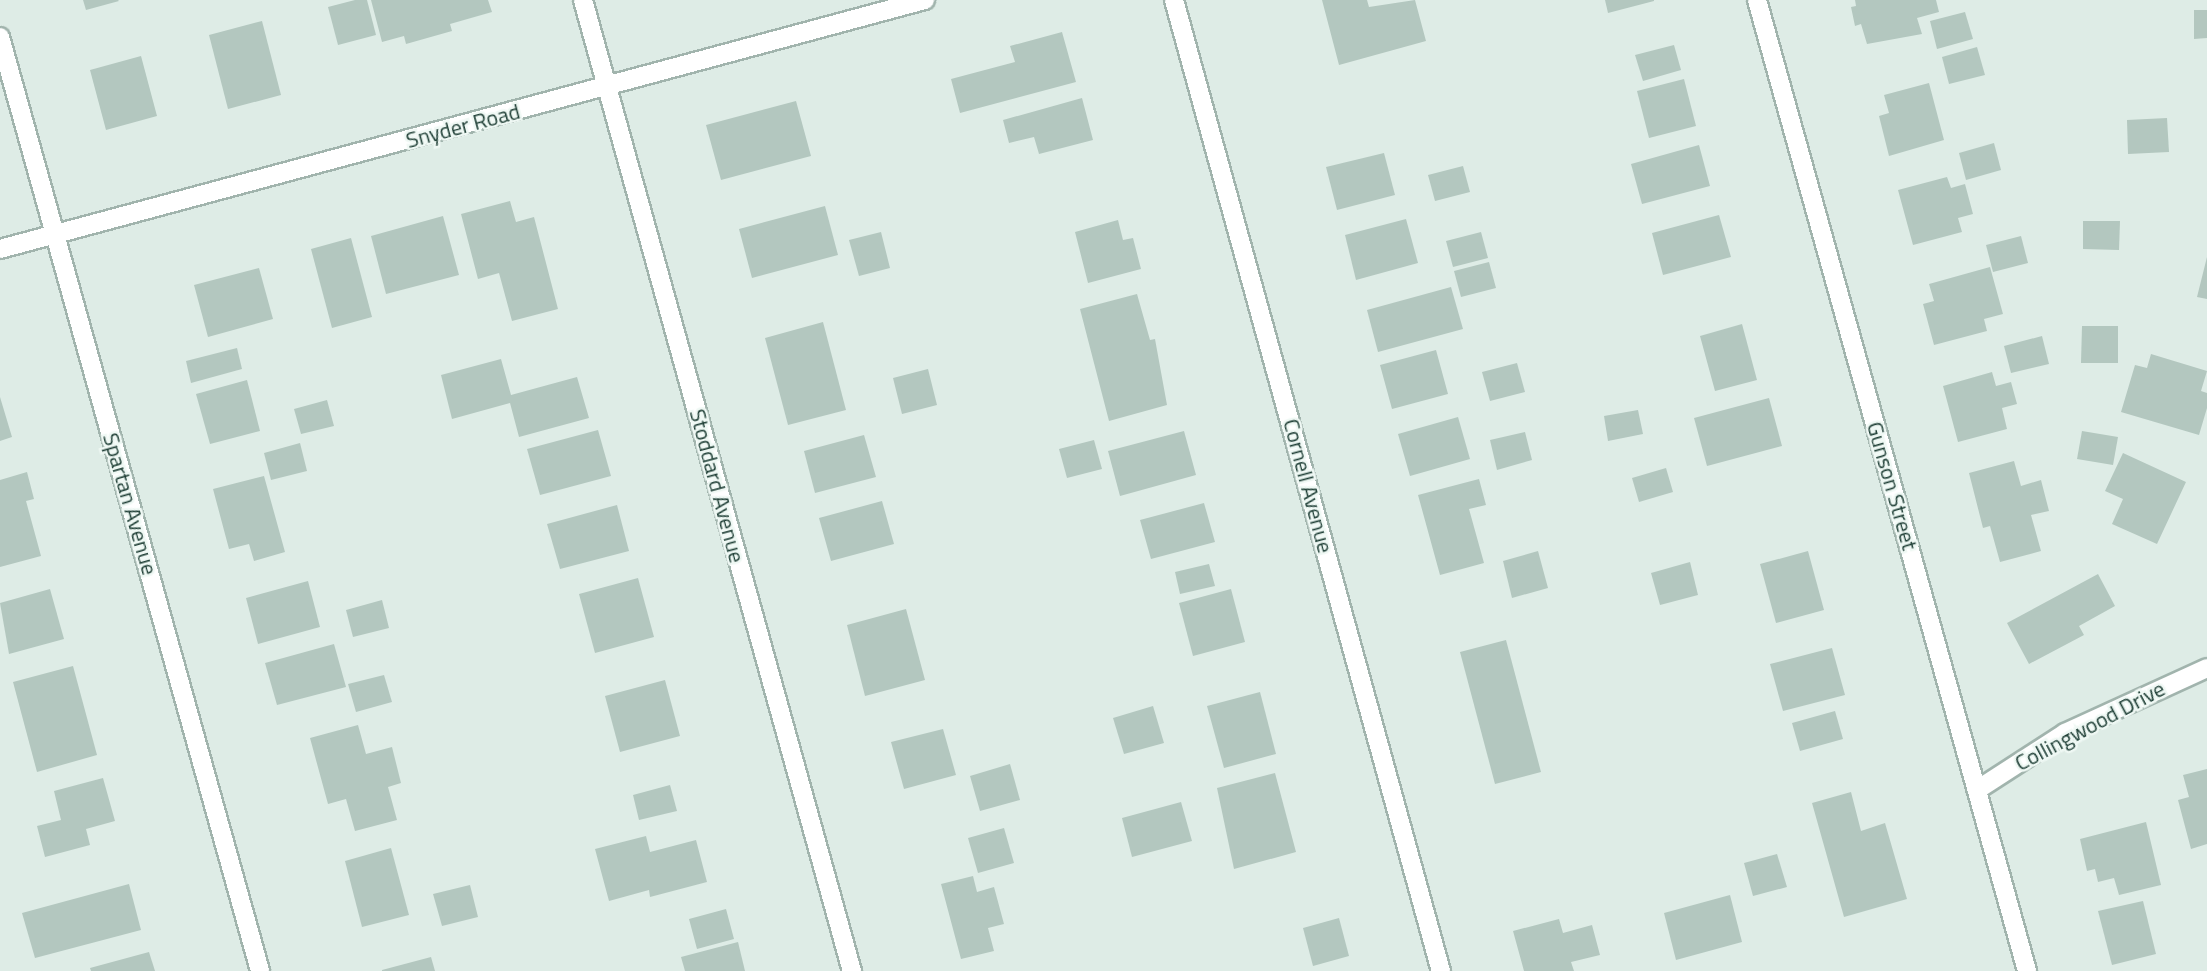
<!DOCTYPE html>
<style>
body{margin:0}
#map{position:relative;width:2207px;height:971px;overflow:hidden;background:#deece6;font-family:"Titillium Web",sans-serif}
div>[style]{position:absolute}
.building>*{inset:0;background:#b3c7bf}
.roads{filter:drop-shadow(2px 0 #a1b4ad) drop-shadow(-2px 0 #a1b4ad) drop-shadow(0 2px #a1b4ad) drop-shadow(0 -2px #a1b4ad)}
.minor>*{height:18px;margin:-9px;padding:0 9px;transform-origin:9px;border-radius:9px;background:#fff}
span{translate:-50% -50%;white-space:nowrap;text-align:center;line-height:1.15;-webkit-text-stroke:5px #eff8f4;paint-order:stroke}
.street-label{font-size:22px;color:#1e3e35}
</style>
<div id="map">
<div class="building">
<i style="clip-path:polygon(83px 0,118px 0,119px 1px,86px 10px)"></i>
<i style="clip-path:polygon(355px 0,367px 0,376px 35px,338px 45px,328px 7px)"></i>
<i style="clip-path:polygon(371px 0,488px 0,492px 12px,450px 24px,452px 31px,406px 44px,404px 36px,382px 42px)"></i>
<i style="clip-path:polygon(1322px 0,1367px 0,1369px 7px,1415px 0,1426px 41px,1339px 65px)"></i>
<i style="clip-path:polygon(1605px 0,1654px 0,1654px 1px,1608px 13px)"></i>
<i style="clip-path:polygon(1855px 0,1936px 0,1939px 12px,1917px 18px,1922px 34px,1867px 44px,1861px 24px,1855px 26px,1851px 7px,1856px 6px)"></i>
<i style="clip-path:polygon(2194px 10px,2207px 10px,2207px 38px,2194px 39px)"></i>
<i style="clip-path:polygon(1965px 12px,1973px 39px,1937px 49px,1930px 21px)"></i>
<i style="clip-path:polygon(262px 21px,281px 95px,228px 109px,209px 35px)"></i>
<i style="clip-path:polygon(1062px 32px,1076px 82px,960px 113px,951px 79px,1015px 62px,1010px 46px)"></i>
<i style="clip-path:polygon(1674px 45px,1681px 70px,1643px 81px,1635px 55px)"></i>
<i style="clip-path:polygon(1977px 47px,1985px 75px,1949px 84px,1942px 57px)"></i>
<i style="clip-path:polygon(141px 56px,157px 116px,106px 130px,90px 70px)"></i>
<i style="clip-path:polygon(1684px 79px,1696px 126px,1649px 138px,1637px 91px)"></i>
<i style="clip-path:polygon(1929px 83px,1944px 140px,1889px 156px,1879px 116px,1889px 113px,1884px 95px)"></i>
<i style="clip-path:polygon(1082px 98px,1093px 140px,1039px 154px,1034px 137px,1009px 143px,1003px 120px)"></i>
<i style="clip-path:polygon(796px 101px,811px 156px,721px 180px,706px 125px)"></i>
<i style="clip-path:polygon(2167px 118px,2169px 152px,2128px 154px,2127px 120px)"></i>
<i style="clip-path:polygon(1994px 143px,2001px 170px,1966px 180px,1959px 153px)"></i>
<i style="clip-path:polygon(1699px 145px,1710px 186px,1642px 204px,1631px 164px)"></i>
<i style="clip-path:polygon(1384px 153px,1395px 195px,1337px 210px,1326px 167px)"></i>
<i style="clip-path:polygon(1463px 166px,1470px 192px,1435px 201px,1428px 175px)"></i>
<i style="clip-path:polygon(1947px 177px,1951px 188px,1965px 184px,1973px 214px,1958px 218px,1962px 232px,1913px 245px,1898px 190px)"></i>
<i style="clip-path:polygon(510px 201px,516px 222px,534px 217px,558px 309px,512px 321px,499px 273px,478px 279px,461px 214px)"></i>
<i style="clip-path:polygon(825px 206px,838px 255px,752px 278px,739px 229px)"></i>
<i style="clip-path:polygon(1719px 215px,1731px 257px,1663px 275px,1652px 233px)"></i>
<i style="clip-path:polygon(443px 216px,459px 275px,386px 294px,371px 236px)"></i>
<i style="clip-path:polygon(1406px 219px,1418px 263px,1356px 280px,1345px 235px)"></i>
<i style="clip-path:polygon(1118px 220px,1123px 240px,1133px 238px,1141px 269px,1088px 283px,1075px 232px)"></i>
<i style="clip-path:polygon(2083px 221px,2120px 221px,2119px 250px,2083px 249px)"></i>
<i style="clip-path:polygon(881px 232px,890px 268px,859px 276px,849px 240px)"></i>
<i style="clip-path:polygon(1481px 232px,1488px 258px,1453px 267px,1446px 241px)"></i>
<i style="clip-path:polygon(2021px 236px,2028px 263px,1993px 272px,1986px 245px)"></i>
<i style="clip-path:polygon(351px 238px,372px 317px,332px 328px,311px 249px)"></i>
<i style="clip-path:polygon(2207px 257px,2207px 299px,2197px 297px)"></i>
<i style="clip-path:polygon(1489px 262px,1496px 288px,1461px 297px,1454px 271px)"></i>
<i style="clip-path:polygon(1990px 267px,2003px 314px,1984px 319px,1987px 331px,1934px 345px,1923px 304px,1934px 301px,1929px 284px)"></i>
<i style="clip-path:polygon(259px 268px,273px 319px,208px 337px,194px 285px)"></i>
<i style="clip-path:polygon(1451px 287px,1463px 329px,1378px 352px,1367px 310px)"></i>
<i style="clip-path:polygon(1137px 294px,1150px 340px,1155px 339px,1167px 405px,1109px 421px,1080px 309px)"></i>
<i style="clip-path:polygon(823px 322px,846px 410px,788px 425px,765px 338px)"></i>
<i style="clip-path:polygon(1742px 324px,1757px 380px,1715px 391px,1700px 336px)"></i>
<i style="clip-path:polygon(2082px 326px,2118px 326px,2118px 363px,2081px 363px)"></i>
<i style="clip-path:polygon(2042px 336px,2049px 364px,2011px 373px,2004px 346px)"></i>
<i style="clip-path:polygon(237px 348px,242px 369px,191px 383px,186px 361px)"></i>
<i style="clip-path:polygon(1436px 350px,1448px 394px,1392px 409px,1380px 365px)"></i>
<i style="clip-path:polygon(2151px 354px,2207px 371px,2201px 391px,2207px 393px,2207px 408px,2199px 435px,2121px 412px,2135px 365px,2147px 368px)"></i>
<i style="clip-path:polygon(501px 359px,511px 395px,577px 377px,589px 418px,519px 437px,510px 403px,452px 419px,441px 375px)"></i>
<i style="clip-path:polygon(1517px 363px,1525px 392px,1490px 401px,1482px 372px)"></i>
<i style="clip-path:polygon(928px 369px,937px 405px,902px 414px,893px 378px)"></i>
<i style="clip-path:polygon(1992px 372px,1996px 386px,2011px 382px,2017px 404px,2002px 408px,2007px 429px,1958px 442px,1943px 386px)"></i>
<i style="clip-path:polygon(247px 380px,260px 431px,210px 444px,196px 394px)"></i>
<i style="clip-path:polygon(0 397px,12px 437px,0 441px)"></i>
<i style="clip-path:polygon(1769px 398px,1782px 446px,1707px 466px,1694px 418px)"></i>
<i style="clip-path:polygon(327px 400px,334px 426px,301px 434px,294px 409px)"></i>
<i style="clip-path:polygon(1638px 410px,1643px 434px,1608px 441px,1604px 416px)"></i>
<i style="clip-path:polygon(1458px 417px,1470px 459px,1410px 476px,1398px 434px)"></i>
<i style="clip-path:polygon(598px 430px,611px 476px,540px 495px,527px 449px)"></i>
<i style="clip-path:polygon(1184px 431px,1196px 475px,1120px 496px,1108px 451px)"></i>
<i style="clip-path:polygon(2082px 431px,2118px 437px,2113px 465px,2077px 459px)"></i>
<i style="clip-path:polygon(1525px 432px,1532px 460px,1497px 470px,1490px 440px)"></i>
<i style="clip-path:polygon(864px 435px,876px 477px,815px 493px,804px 451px)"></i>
<i style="clip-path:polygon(1094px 440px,1102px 469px,1067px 478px,1059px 449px)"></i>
<i style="clip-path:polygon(300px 443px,307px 471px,271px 480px,264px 453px)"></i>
<i style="clip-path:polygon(2123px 453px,2186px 482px,2157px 544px,2112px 524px,2123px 499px,2105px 491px)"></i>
<i style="clip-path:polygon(2014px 461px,2021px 486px,2041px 480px,2049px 511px,2031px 515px,2041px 551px,2000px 562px,1990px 526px,1983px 528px,1969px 473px)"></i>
<i style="clip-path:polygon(1666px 468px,1673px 492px,1639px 502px,1632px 478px)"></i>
<i style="clip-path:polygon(27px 472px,34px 499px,26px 501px,41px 556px,0 567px,0 480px)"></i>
<i style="clip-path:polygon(264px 476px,285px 552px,254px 561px,249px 544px,229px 549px,213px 489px)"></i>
<i style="clip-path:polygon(1479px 479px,1486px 505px,1469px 509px,1484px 563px,1440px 575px,1418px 495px)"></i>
<i style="clip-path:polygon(882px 501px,894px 544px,831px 561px,819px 518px)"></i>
<i style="clip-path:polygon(1204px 503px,1215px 542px,1151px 559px,1140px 520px)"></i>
<i style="clip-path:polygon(617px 505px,629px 551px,560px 569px,547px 524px)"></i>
<i style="clip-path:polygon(1538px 551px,1548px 588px,1512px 598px,1503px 561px)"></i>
<i style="clip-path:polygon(1808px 551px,1824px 610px,1776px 623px,1760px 564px)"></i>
<i style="clip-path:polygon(1690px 562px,1698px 595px,1660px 605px,1651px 573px)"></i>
<i style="clip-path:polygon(1209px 564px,1215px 586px,1180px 594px,1175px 572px)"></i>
<i style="clip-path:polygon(2098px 574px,2115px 606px,2079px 626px,2084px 635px,2029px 664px,2007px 623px)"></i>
<i style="clip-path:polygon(638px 578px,654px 637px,595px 653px,579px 594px)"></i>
<i style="clip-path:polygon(308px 581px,320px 627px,258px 644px,246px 598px)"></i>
<i style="clip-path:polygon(50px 589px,64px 639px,9px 654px,0 603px)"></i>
<i style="clip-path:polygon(1231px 589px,1245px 642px,1193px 656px,1179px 603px)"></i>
<i style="clip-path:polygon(382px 600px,389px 628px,353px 637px,346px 610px)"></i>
<i style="clip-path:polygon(906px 609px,925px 680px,865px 696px,847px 625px)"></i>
<i style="clip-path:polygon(1506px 640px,1541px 772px,1495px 784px,1460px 652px)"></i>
<i style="clip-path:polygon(334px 644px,346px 687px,277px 705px,265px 663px)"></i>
<i style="clip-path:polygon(1832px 648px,1845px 695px,1783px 711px,1770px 664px)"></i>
<i style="clip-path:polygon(73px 666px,97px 755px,37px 772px,13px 682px)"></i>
<i style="clip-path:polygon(384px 675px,392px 702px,356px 712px,348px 684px)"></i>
<i style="clip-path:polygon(665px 680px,680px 736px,620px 752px,605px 696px)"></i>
<i style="clip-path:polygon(1260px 692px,1276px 754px,1224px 768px,1207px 706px)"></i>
<i style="clip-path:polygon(1153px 706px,1164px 743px,1124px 754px,1113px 718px)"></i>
<i style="clip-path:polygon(1835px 711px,1843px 739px,1800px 751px,1792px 723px)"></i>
<i style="clip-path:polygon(358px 725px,366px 754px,392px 747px,401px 783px,388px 787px,397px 820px,355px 831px,346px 799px,328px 804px,310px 738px)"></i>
<i style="clip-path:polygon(943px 729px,956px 775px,904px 789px,891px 742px)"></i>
<i style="clip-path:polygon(1010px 764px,1020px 800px,980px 811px,970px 776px)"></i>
<i style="clip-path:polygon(2207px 769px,2207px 844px,2191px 849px,2178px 800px,2189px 797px,2183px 775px)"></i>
<i style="clip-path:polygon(1275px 773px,1296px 852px,1234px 869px,1217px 788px)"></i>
<i style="clip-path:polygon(103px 778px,115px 821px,86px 829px,90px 845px,45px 857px,37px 826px,61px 820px,54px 791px)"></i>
<i style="clip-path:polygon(670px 785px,677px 811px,639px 820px,633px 795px)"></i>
<i style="clip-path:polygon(1851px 792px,1861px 831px,1885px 823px,1907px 899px,1844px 917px,1812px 803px)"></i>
<i style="clip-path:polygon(1181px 802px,1192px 841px,1132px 857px,1122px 818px)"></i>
<i style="clip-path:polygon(2146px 822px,2161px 885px,2119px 895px,2114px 878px,2098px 882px,2095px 869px,2087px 871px,2080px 839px)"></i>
<i style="clip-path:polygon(1004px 828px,1014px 863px,978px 873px,968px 838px)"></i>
<i style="clip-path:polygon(646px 836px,650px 852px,696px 840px,707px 882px,650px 897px,649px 890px,609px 901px,595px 849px)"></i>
<i style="clip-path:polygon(391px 848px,409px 915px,362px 927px,345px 861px)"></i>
<i style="clip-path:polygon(1777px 854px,1787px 887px,1753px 896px,1744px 863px)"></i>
<i style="clip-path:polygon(973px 876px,977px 892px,994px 887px,1004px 924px,988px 928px,994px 951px,961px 959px,941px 884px)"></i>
<i style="clip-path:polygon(129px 884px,141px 930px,35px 958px,22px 913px)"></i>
<i style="clip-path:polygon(470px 885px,478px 917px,442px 926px,433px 894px)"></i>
<i style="clip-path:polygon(1730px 895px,1742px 942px,1676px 960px,1664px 913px)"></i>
<i style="clip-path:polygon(2143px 901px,2156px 954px,2112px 965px,2098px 911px)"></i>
<i style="clip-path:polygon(726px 909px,734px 939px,697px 949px,689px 919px)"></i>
<i style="clip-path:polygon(1339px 918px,1349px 956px,1313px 966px,1303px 928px)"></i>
<i style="clip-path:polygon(1559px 919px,1563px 933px,1592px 925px,1600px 955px,1571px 962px,1574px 971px,1524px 971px,1513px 931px)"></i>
<i style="clip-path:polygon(738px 942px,745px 971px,685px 971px,681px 957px)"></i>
<i style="clip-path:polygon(149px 952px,155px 971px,91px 971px,90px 968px)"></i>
<i style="clip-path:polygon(431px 957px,435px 971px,382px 971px,382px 970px)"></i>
</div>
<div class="roads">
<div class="minor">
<i style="left:583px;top:0;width:1008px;rotate:74.52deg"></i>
<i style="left:1174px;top:0;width:1007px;rotate:74.63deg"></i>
<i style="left:1757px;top:0;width:1008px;rotate:74.46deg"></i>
<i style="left:0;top:37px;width:970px;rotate:74.44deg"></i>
<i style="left:0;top:249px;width:958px;rotate:-15.07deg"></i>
<i style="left:1977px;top:790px;width:105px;rotate:-32.9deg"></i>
<i style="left:2065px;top:733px;width:156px;rotate:-24.6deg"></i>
</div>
</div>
<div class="street-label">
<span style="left:463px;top:126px;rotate:-15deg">Snyder Road</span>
<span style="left:717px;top:486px;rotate:75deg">Stoddard Avenue</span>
<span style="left:1308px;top:486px;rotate:75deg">Cornell Avenue</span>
<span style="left:1892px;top:486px;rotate:74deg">Gunson Street</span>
<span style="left:130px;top:504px;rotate:74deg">Spartan Avenue</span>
<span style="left:2090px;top:726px;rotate:-28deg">Collingwood Drive</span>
</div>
</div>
